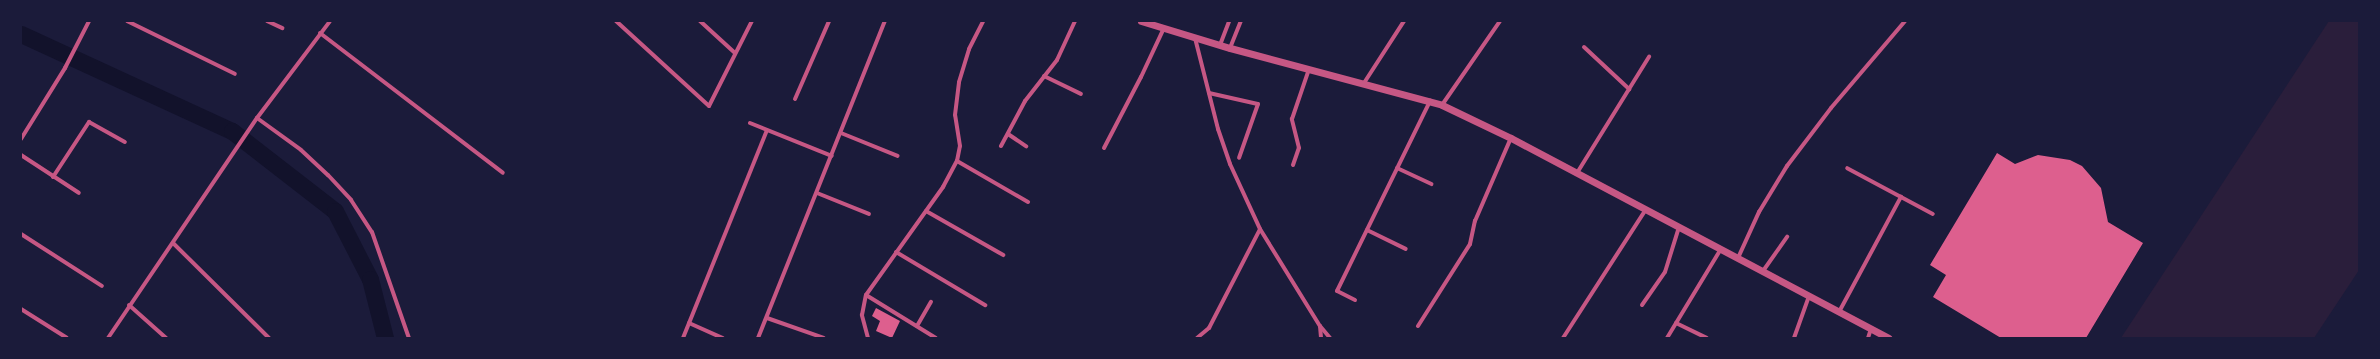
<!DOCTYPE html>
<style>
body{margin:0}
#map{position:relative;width:2380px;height:359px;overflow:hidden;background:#1b1b3a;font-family:Karla,sans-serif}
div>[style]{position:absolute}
.green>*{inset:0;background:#2a1e3b}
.river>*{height:17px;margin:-8.5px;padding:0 8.5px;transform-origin:8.5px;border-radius:8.5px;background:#12122b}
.building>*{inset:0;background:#dd5f8e}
.minor>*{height:4px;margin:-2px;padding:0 2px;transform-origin:2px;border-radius:2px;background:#c65784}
.tertiary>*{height:7px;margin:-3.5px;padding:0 3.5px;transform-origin:3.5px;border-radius:3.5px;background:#c65784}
span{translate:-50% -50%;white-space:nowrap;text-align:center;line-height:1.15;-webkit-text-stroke:4px #1b1b3a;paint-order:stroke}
.frame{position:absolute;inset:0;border:22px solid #1b1b3a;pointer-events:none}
</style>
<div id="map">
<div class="green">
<i style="clip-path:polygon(2329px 21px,2359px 21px,2359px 270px,2314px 338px,2121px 338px)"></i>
</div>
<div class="river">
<i style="left:21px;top:34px;width:232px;rotate:24.7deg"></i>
<i style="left:232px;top:131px;width:130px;rotate:37.8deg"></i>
<i style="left:335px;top:211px;width:76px;rotate:62.8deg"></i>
<i style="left:370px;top:279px;width:61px;rotate:75.7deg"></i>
</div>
<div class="building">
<i style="clip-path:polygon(1997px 153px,2015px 164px,2038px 155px,2070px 160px,2082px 166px,2101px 188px,2108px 222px,2143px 243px,2086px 338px,2001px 338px,1933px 297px,1946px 275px,1930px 265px)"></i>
<i style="clip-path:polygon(876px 308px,900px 321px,892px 338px,876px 331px,880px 321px,872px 316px)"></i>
</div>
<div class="minor">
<i style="left:127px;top:21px;width:120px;rotate:26.1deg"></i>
<i style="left:267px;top:21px;width:17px;rotate:25deg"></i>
<i style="left:616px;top:21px;width:126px;rotate:42.4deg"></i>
<i style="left:709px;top:106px;width:95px;rotate:-63.2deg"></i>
<i style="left:700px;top:21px;width:47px;rotate:42.4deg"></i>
<i style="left:320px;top:33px;width:230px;rotate:37.4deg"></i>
<i style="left:1195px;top:38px;width:94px;rotate:75.8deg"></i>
<i style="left:1218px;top:129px;width:37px;rotate:71deg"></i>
<i style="left:1230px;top:164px;width:72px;rotate:65.2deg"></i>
<i style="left:1260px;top:229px;width:114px;rotate:58.3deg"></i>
<i style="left:1320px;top:326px;width:16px;rotate:50deg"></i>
<i style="left:1220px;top:45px;width:26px;rotate:-69deg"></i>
<i style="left:1584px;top:47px;width:62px;rotate:43deg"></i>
<i style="left:1230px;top:48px;width:29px;rotate:-68deg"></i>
<i style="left:1044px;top:76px;width:41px;rotate:25.9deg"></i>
<i style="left:1364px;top:83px;width:74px;rotate:-57.2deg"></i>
<i style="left:1209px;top:93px;width:50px;rotate:12.7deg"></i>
<i style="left:1258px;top:104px;width:57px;rotate:109.4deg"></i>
<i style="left:795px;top:99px;width:85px;rotate:-66.4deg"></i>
<i style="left:1442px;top:105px;width:102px;rotate:-55.4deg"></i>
<i style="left:257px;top:118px;width:54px;rotate:36deg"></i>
<i style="left:301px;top:150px;width:37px;rotate:43deg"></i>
<i style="left:328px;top:175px;width:34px;rotate:47deg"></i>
<i style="left:351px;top:200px;width:38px;rotate:57deg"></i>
<i style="left:372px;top:232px;width:112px;rotate:70.8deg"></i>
<i style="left:750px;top:123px;width:88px;rotate:21.9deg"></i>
<i style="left:841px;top:133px;width:61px;rotate:22deg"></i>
<i style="left:1008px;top:134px;width:22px;rotate:34deg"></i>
<i style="left:21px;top:139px;width:84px;rotate:-58.2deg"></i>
<i style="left:65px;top:68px;width:53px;rotate:-62.9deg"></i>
<i style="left:1001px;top:146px;width:51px;rotate:-61.9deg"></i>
<i style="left:1025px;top:101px;width:52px;rotate:-52deg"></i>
<i style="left:1057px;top:60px;width:43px;rotate:-65.2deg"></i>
<i style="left:1104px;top:148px;width:80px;rotate:-62.5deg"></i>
<i style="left:1141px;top:77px;width:54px;rotate:-64.9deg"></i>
<i style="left:21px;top:155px;width:69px;rotate:33.2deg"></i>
<i style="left:957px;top:161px;width:82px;rotate:30deg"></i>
<i style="left:1293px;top:165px;width:18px;rotate:-71deg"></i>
<i style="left:1299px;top:148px;width:30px;rotate:-104deg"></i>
<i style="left:1292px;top:119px;width:53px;rotate:-71.2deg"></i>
<i style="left:1397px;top:168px;width:38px;rotate:25deg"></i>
<i style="left:1577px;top:173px;width:137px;rotate:-58.2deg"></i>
<i style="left:53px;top:177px;width:66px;rotate:-56.8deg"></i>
<i style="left:89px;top:122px;width:41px;rotate:29.1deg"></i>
<i style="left:817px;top:193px;width:56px;rotate:22deg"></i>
<i style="left:1901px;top:197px;width:36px;rotate:28deg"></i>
<i style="left:926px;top:211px;width:89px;rotate:29.7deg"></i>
<i style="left:1367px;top:230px;width:43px;rotate:26deg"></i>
<i style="left:21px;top:234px;width:96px;rotate:32.7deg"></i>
<i style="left:173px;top:243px;width:135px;rotate:44.7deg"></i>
<i style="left:896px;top:252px;width:104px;rotate:30.8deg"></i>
<i style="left:1738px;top:258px;width:51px;rotate:-65.5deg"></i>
<i style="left:1759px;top:212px;width:54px;rotate:-58.7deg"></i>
<i style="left:1787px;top:166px;width:73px;rotate:-52.8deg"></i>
<i style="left:1831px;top:108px;width:114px;rotate:-49.6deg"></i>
<i style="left:1763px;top:271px;width:42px;rotate:-54.8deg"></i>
<i style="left:866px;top:295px;width:82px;rotate:31.6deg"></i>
<i style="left:1355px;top:300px;width:20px;rotate:-153deg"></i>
<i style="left:1337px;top:291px;width:212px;rotate:-63.9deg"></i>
<i style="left:129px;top:305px;width:50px;rotate:41.7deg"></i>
<i style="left:1642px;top:305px;width:40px;rotate:-55.1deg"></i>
<i style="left:1665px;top:272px;width:47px;rotate:-72.7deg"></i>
<i style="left:21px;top:309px;width:54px;rotate:32.2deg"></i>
<i style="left:1839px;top:312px;width:131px;rotate:-61.7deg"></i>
<i style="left:1901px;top:197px;width:61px;rotate:-151.8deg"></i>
<i style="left:767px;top:318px;width:60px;rotate:19.3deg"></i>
<i style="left:689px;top:323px;width:37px;rotate:24deg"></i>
<i style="left:1676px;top:323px;width:34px;rotate:26deg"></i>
<i style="left:917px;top:326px;width:28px;rotate:-60deg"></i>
<i style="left:1320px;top:326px;width:12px;rotate:85deg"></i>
<i style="left:1418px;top:326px;width:97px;rotate:-57.6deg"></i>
<i style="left:1470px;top:244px;width:24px;rotate:-78deg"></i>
<i style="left:1475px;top:221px;width:90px;rotate:-66.6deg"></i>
<i style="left:108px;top:338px;width:266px;rotate:-55.9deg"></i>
<i style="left:257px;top:118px;width:121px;rotate:-53deg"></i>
<i style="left:683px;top:338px;width:224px;rotate:-68deg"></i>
<i style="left:758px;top:338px;width:341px;rotate:-68.2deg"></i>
<i style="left:868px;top:338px;width:24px;rotate:-105deg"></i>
<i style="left:862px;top:315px;width:20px;rotate:-79deg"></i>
<i style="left:866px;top:295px;width:133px;rotate:-54.5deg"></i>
<i style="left:943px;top:187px;width:30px;rotate:-62deg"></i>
<i style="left:957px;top:161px;width:15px;rotate:-79deg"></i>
<i style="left:960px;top:146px;width:31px;rotate:-99deg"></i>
<i style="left:955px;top:115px;width:33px;rotate:-83deg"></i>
<i style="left:959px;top:82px;width:34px;rotate:-73deg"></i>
<i style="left:969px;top:49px;width:31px;rotate:-63deg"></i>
<i style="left:1197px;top:338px;width:16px;rotate:-40deg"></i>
<i style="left:1209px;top:328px;width:111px;rotate:-62.7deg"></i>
<i style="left:1563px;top:338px;width:153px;rotate:-57.2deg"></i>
<i style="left:1667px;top:338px;width:104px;rotate:-58.8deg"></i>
<i style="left:1794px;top:338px;width:45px;rotate:-70.3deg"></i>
<i style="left:1868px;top:338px;width:9px;rotate:-72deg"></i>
</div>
<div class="tertiary">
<i style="left:1141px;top:21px;width:93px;rotate:16.9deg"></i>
<i style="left:1230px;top:48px;width:220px;rotate:15deg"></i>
<i style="left:1442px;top:105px;width:76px;rotate:25.6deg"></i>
<i style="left:1511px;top:138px;width:427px;rotate:27.9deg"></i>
</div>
<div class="frame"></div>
</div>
